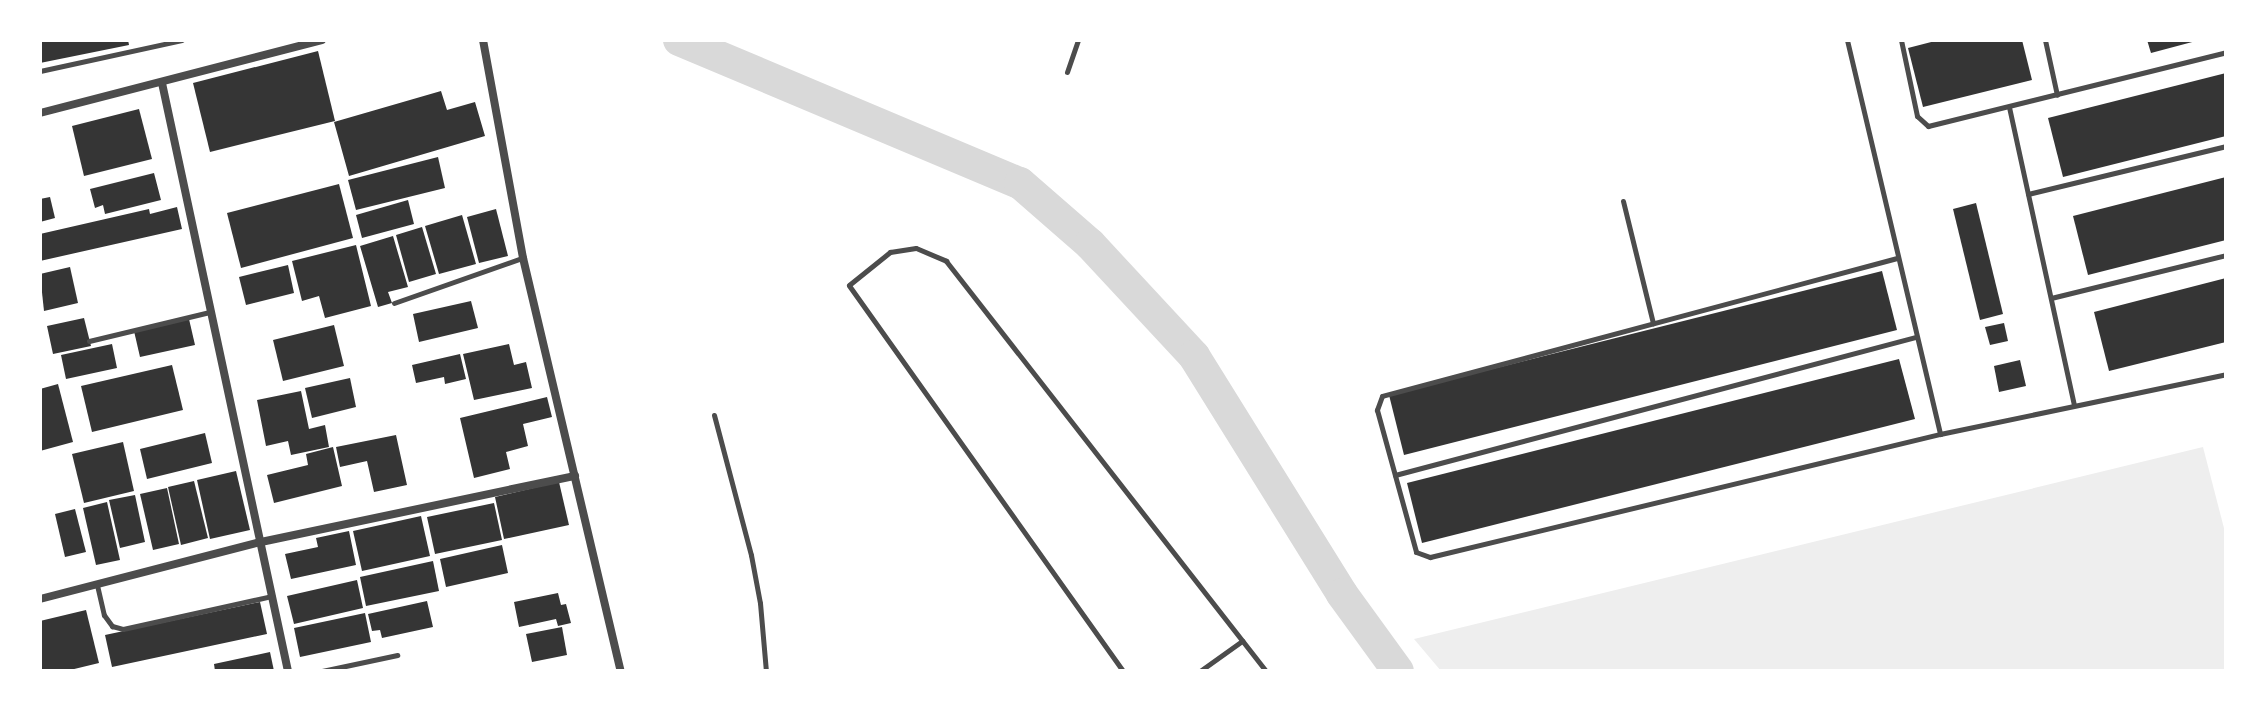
<!DOCTYPE html>
<style>
body{margin:0}
#map{position:relative;width:2266px;height:711px;overflow:hidden;background:#fff;font-family:"Varela Round",sans-serif}
div>[style]{position:absolute}
.green>*{inset:0;background:#eee}
.river>*{height:32px;margin:-16px;padding:0 16px;transform-origin:16px;border-radius:16px;background:#d9d9d9}
.building>*{inset:0;background:#353535}
.service>*{height:5px;margin:-2.5px;padding:0 2.5px;transform-origin:2.5px;border-radius:2.5px;background:#4c4c4c}
.minor>*{height:8px;margin:-4px;padding:0 4px;transform-origin:4px;border-radius:4px;background:#4c4c4c}
span{translate:-50% -50%;white-space:nowrap;text-align:center;line-height:1.15;-webkit-text-stroke:6px #fff;paint-order:stroke}
.frame{position:absolute;inset:0;border:42px solid #fff;pointer-events:none}
</style>
<div id="map">
<div class="green">
<i style="clip-path:polygon(2203px 447px,2226px 536px,2226px 671px,1441px 671px,1414px 639px)"></i>
</div>
<div class="river">
<i style="left:679px;top:40px;width:370px;rotate:22.8deg"></i>
<i style="left:1020px;top:183px;width:93px;rotate:41.1deg"></i>
<i style="left:1090px;top:244px;width:153px;rotate:47.1deg"></i>
<i style="left:1194px;top:356px;width:280px;rotate:58.1deg"></i>
<i style="left:1342px;top:594px;width:95px;rotate:54deg"></i>
</div>
<div class="building">
<i style="clip-path:polygon(40px 40px,128px 40px,129px 45px,40px 63px)"></i>
<i style="clip-path:polygon(1939px 40px,2022px 40px,2032px 80px,1923px 107px,1908px 48px)"></i>
<i style="clip-path:polygon(2147px 40px,2196px 40px,2196px 41px,2151px 53px)"></i>
<i style="clip-path:polygon(318px 51px,335px 121px,210px 152px,193px 83px)"></i>
<i style="clip-path:polygon(2226px 73px,2226px 136px,2063px 177px,2048px 118px)"></i>
<i style="clip-path:polygon(441px 91px,447px 110px,475px 102px,485px 136px,349px 176px,334px 122px)"></i>
<i style="clip-path:polygon(139px 109px,152px 159px,84px 176px,72px 126px)"></i>
<i style="clip-path:polygon(438px 157px,445px 188px,356px 210px,348px 180px)"></i>
<i style="clip-path:polygon(154px 173px,161px 200px,105px 214px,103px 205px,95px 208px,90px 189px)"></i>
<i style="clip-path:polygon(2226px 177px,2226px 240px,2088px 275px,2073px 216px)"></i>
<i style="clip-path:polygon(339px 184px,353px 238px,241px 268px,227px 213px)"></i>
<i style="clip-path:polygon(50px 197px,55px 218px,40px 222px,40px 199px)"></i>
<i style="clip-path:polygon(408px 200px,414px 224px,362px 238px,356px 215px)"></i>
<i style="clip-path:polygon(1976px 203px,2003px 314px,1980px 320px,1953px 209px)"></i>
<i style="clip-path:polygon(177px 207px,182px 229px,40px 261px,40px 234px,149px 209px,150px 214px)"></i>
<i style="clip-path:polygon(496px 209px,508px 256px,479px 263px,467px 217px)"></i>
<i style="clip-path:polygon(462px 215px,476px 264px,439px 274px,425px 226px)"></i>
<i style="clip-path:polygon(422px 227px,436px 274px,409px 282px,396px 235px)"></i>
<i style="clip-path:polygon(393px 236px,408px 287px,388px 292px,392px 303px,378px 307px,360px 246px)"></i>
<i style="clip-path:polygon(356px 245px,371px 306px,325px 318px,319px 296px,302px 301px,292px 261px)"></i>
<i style="clip-path:polygon(288px 265px,294px 293px,246px 305px,239px 277px)"></i>
<i style="clip-path:polygon(70px 267px,78px 303px,44px 311px,40px 274px)"></i>
<i style="clip-path:polygon(1882px 271px,1897px 330px,1404px 455px,1389px 395px)"></i>
<i style="clip-path:polygon(2226px 278px,2226px 342px,2109px 371px,2094px 312px)"></i>
<i style="clip-path:polygon(471px 301px,478px 328px,419px 342px,413px 314px)"></i>
<i style="clip-path:polygon(84px 318px,91px 346px,53px 354px,47px 326px)"></i>
<i style="clip-path:polygon(189px 319px,195px 345px,140px 357px,134px 331px)"></i>
<i style="clip-path:polygon(2004px 323px,2008px 341px,1990px 345px,1985px 327px)"></i>
<i style="clip-path:polygon(334px 325px,344px 366px,283px 381px,273px 340px)"></i>
<i style="clip-path:polygon(112px 344px,117px 368px,66px 379px,61px 355px)"></i>
<i style="clip-path:polygon(509px 344px,514px 365px,526px 362px,532px 388px,474px 400px,463px 354px)"></i>
<i style="clip-path:polygon(460px 354px,466px 379px,445px 384px,444px 377px,416px 383px,412px 365px)"></i>
<i style="clip-path:polygon(1899px 359px,1915px 419px,1422px 543px,1407px 483px)"></i>
<i style="clip-path:polygon(2020px 360px,2026px 386px,1999px 392px,1994px 366px)"></i>
<i style="clip-path:polygon(172px 365px,183px 410px,92px 432px,81px 386px)"></i>
<i style="clip-path:polygon(350px 378px,356px 407px,312px 418px,305px 388px)"></i>
<i style="clip-path:polygon(58px 384px,73px 442px,40px 451px,40px 389px)"></i>
<i style="clip-path:polygon(301px 391px,309px 429px,325px 425px,329px 447px,291px 455px,288px 441px,266px 446px,257px 400px)"></i>
<i style="clip-path:polygon(547px 397px,552px 417px,523px 424px,528px 446px,506px 452px,510px 469px,474px 478px,460px 418px)"></i>
<i style="clip-path:polygon(205px 433px,212px 463px,147px 479px,140px 449px)"></i>
<i style="clip-path:polygon(396px 435px,407px 485px,374px 492px,367px 461px,340px 467px,336px 447px)"></i>
<i style="clip-path:polygon(123px 442px,134px 491px,84px 503px,72px 454px)"></i>
<i style="clip-path:polygon(333px 447px,342px 486px,274px 503px,267px 475px,308px 465px,306px 454px)"></i>
<i style="clip-path:polygon(236px 471px,250px 530px,210px 539px,197px 480px)"></i>
<i style="clip-path:polygon(194px 481px,208px 538px,181px 545px,168px 487px)"></i>
<i style="clip-path:polygon(559px 482px,569px 525px,504px 539px,495px 497px)"></i>
<i style="clip-path:polygon(167px 488px,179px 544px,153px 550px,140px 494px)"></i>
<i style="clip-path:polygon(135px 495px,145px 542px,120px 548px,109px 500px)"></i>
<i style="clip-path:polygon(107px 502px,120px 560px,96px 565px,83px 508px)"></i>
<i style="clip-path:polygon(494px 503px,502px 540px,435px 554px,427px 517px)"></i>
<i style="clip-path:polygon(75px 509px,86px 552px,65px 557px,55px 514px)"></i>
<i style="clip-path:polygon(421px 516px,430px 556px,362px 571px,353px 531px)"></i>
<i style="clip-path:polygon(349px 531px,356px 565px,291px 579px,285px 554px,318px 547px,316px 538px)"></i>
<i style="clip-path:polygon(502px 545px,508px 573px,446px 587px,440px 559px)"></i>
<i style="clip-path:polygon(433px 561px,439px 591px,366px 606px,360px 577px)"></i>
<i style="clip-path:polygon(357px 580px,363px 608px,294px 624px,287px 596px)"></i>
<i style="clip-path:polygon(558px 593px,561px 605px,566px 604px,571px 623px,558px 626px,556px 619px,519px 627px,514px 602px)"></i>
<i style="clip-path:polygon(427px 601px,433px 627px,382px 638px,380px 630px,372px 631px,368px 614px)"></i>
<i style="clip-path:polygon(260px 602px,267px 634px,112px 667px,105px 635px)"></i>
<i style="clip-path:polygon(86px 610px,99px 663px,66px 671px,40px 671px,40px 621px)"></i>
<i style="clip-path:polygon(365px 613px,371px 642px,300px 657px,294px 628px)"></i>
<i style="clip-path:polygon(562px 627px,567px 655px,532px 662px,526px 634px)"></i>
<i style="clip-path:polygon(270px 652px,274px 671px,215px 671px,214px 664px)"></i>
</div>
<div class="service">
<i style="left:1847px;top:40px;width:405px;rotate:76.7deg"></i>
<i style="left:1901px;top:40px;width:78px;rotate:78.1deg"></i>
<i style="left:1917px;top:116px;width:15px;rotate:42deg"></i>
<i style="left:1928px;top:126px;width:307px;rotate:-13.9deg"></i>
<i style="left:2045px;top:40px;width:56px;rotate:77.7deg"></i>
<i style="left:40px;top:71px;width:145px;rotate:-12.3deg"></i>
<i style="left:1067px;top:72px;width:34px;rotate:-71deg"></i>
<i style="left:2009px;top:107px;width:305px;rotate:77.7deg"></i>
<i style="left:2028px;top:194px;width:204px;rotate:-13.6deg"></i>
<i style="left:1623px;top:201px;width:126px;rotate:76.2deg"></i>
<i style="left:1897px;top:258px;width:533px;rotate:165deg"></i>
<i style="left:1382px;top:396px;width:15px;rotate:110deg"></i>
<i style="left:1377px;top:410px;width:147px;rotate:74.6deg"></i>
<i style="left:1416px;top:552px;width:15px;rotate:20deg"></i>
<i style="left:1430px;top:557px;width:525px;rotate:-13.56deg"></i>
<i style="left:1940px;top:434px;width:292px;rotate:-11.8deg"></i>
<i style="left:2051px;top:298px;width:180px;rotate:-13.8deg"></i>
<i style="left:394px;top:303px;width:136px;rotate:-19.4deg"></i>
<i style="left:89px;top:341px;width:124px;rotate:-13.5deg"></i>
<i style="left:714px;top:415px;width:145px;rotate:75.2deg"></i>
<i style="left:751px;top:555px;width:49px;rotate:79.4deg"></i>
<i style="left:760px;top:603px;width:68px;rotate:85deg"></i>
<i style="left:1395px;top:475px;width:539px;rotate:-14.84deg"></i>
<i style="left:97px;top:585px;width:31px;rotate:77deg"></i>
<i style="left:104px;top:615px;width:14px;rotate:54deg"></i>
<i style="left:112px;top:626px;width:11px;rotate:15deg"></i>
<i style="left:123px;top:629px;width:153px;rotate:-12.5deg"></i>
<i style="left:322px;top:671px;width:77px;rotate:-12deg"></i>
<i style="left:1123px;top:671px;width:473px;rotate:-125.4deg"></i>
<i style="left:849px;top:285px;width:53px;rotate:-38.8deg"></i>
<i style="left:890px;top:252px;width:26px;rotate:-9deg"></i>
<i style="left:916px;top:248px;width:33px;rotate:23deg"></i>
<i style="left:946px;top:261px;width:520px;rotate:52.03deg"></i>
<i style="left:1200px;top:671px;width:52px;rotate:-35.5deg"></i>
</div>
<div class="minor">
<i style="left:483px;top:40px;width:222px;rotate:79.6deg"></i>
<i style="left:523px;top:258px;width:424px;rotate:76.7deg"></i>
<i style="left:162px;top:83px;width:601px;rotate:77.91deg"></i>
<i style="left:40px;top:113px;width:291px;rotate:-14.5deg"></i>
<i style="left:40px;top:599px;width:228px;rotate:-14.5deg"></i>
<i style="left:261px;top:542px;width:321px;rotate:-11.9deg"></i>
</div>
<div class="frame"></div>
</div>
